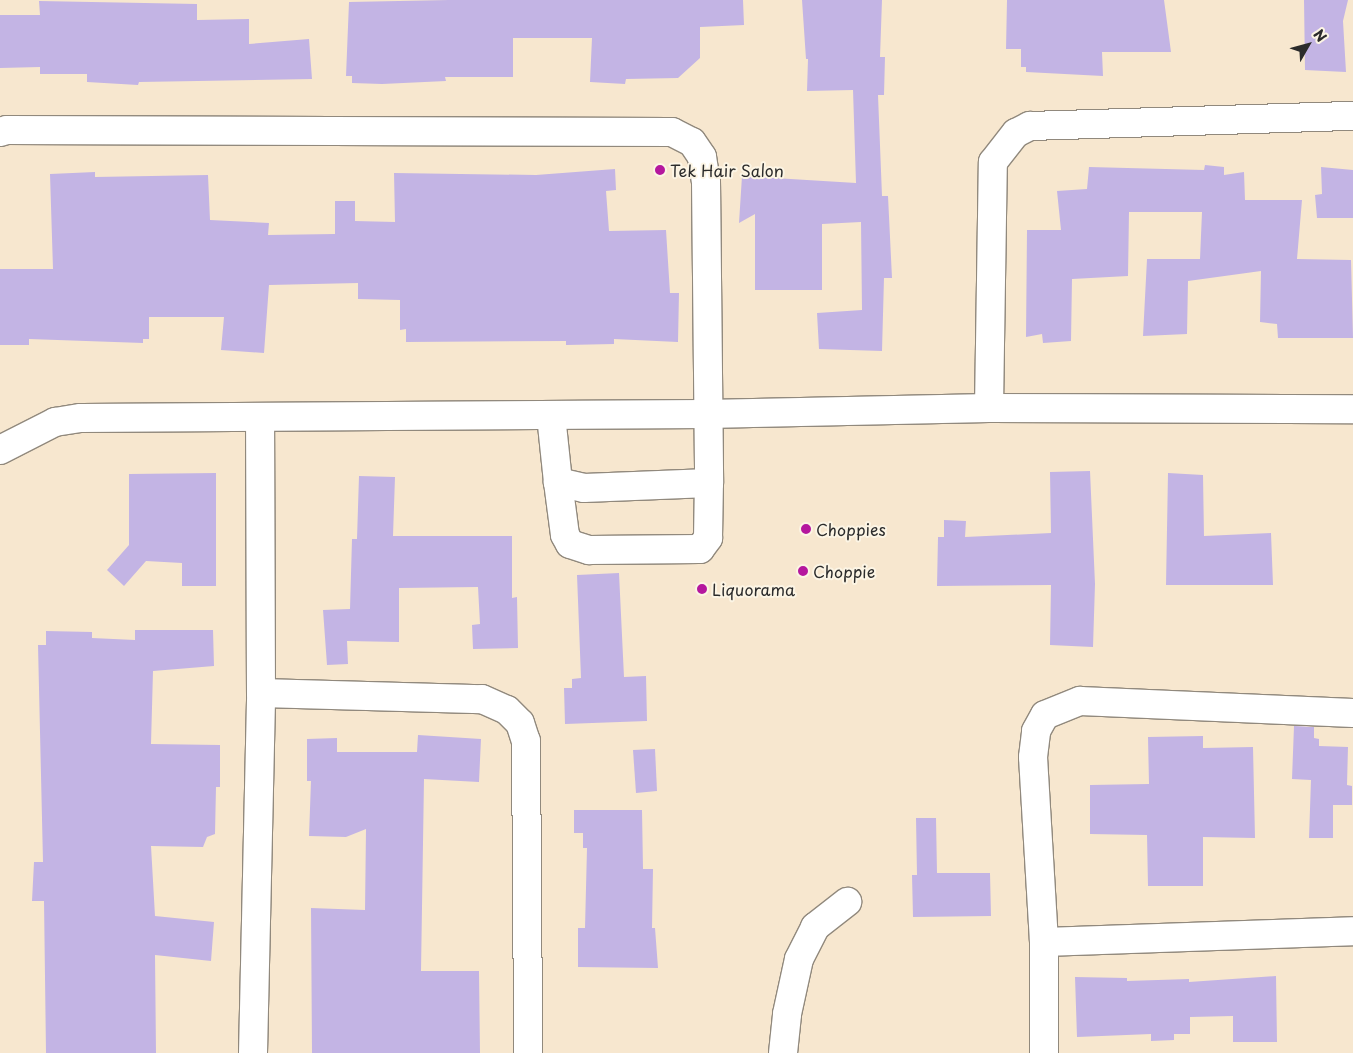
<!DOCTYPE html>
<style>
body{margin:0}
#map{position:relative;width:1353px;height:1053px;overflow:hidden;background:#f7e7cf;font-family:"Playpen Sans",sans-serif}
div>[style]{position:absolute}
.building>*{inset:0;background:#c3b4e4}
.roads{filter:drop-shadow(1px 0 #91897d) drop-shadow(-1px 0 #91897d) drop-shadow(0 1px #91897d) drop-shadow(0 -1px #91897d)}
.minor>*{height:28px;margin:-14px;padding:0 14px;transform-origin:14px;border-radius:14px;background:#fff}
.dots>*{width:14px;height:14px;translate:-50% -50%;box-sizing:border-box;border:2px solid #fcf5e5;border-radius:50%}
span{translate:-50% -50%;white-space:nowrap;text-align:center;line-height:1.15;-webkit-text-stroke:4px #fcf5e5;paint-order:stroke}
.poi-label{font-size:16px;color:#2b2b2b}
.left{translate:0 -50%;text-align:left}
.north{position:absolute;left:1283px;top:20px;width:50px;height:50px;-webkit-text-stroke:4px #fcf5e5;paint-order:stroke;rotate:52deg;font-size:14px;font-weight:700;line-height:20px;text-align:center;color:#2b2b2b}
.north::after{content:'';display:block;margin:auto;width:18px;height:22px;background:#2b2b2b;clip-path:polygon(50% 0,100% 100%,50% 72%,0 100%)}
</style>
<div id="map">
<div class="building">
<i style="clip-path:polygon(449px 0,743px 0,744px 25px,700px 27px,700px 58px,678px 78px,626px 79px,625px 84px,590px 82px,592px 38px,513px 38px,513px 77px,445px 77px,446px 81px,382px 84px,352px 83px,352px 76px,346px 76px,349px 2px)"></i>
<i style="clip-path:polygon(802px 0,882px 0,880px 57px,885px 57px,884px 95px,878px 95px,882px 196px,888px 196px,892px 278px,884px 278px,882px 351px,819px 349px,817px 313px,862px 310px,861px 222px,822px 224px,822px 290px,755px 290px,755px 214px,739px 223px,742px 176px,856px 183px,853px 90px,807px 91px,808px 59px,806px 59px)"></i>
<i style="clip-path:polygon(1007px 0,1164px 0,1171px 52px,1102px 52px,1103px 76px,1026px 72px,1026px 67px,1021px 67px,1021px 49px,1006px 49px)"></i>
<i style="clip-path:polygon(1304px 0,1348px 0,1343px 21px,1346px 72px,1305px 70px)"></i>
<i style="clip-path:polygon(39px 1px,197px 4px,197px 20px,249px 19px,249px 44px,309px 39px,312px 79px,139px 82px,138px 85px,87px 82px,87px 74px,40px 74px,40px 67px,0 68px,0 15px,40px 15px)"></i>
<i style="clip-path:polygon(1205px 165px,1224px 167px,1224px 175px,1244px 172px,1245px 200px,1302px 200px,1297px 259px,1351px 260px,1353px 338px,1278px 338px,1277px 324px,1260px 322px,1261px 271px,1188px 281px,1187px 334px,1143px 336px,1147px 259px,1200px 259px,1202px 212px,1129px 212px,1128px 276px,1072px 279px,1071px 341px,1043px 343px,1042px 334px,1026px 337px,1027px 230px,1061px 230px,1057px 191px,1087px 189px,1089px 167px,1204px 170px)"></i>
<i style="clip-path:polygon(1321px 167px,1353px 170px,1353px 218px,1317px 218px,1315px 195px,1322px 194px)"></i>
<i style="clip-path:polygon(615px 169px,616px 190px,606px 191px,609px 231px,666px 230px,670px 293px,679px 293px,678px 342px,614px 339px,614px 344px,566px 345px,566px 341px,406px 342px,406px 329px,400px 330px,400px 300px,358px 299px,358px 283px,269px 285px,264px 353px,221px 350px,224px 317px,149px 317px,149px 339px,143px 339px,143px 343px,29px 339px,29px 345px,0 345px,0 269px,53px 269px,50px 174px,95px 172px,95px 177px,208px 175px,210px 220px,269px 223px,268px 235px,335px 234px,335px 201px,355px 201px,355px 221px,395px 222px,394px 173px,536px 175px)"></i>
<i style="clip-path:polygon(1090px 471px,1095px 584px,1093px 647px,1050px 645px,1051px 585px,937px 586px,938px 537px,944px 537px,944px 520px,966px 521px,965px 537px,1051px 533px,1050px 472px)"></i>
<i style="clip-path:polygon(216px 473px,216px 586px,182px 586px,182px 563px,146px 561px,124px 586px,107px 570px,129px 545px,129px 474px)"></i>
<i style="clip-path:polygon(1168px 473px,1203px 475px,1204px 536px,1271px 533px,1273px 585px,1166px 585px)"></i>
<i style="clip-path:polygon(359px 476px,395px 477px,393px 536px,512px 536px,512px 598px,517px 597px,518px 648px,473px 649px,472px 625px,480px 624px,478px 587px,399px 588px,399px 642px,347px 641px,348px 664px,327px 665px,323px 610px,350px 609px,352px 539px,357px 539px)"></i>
<i style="clip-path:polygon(619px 573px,624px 677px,646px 676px,647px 721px,565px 724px,564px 688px,572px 688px,572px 679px,581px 678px,577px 575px)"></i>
<i style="clip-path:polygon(135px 630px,213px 630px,214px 666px,153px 671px,151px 744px,220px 745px,220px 787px,216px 787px,215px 834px,207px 837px,203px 847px,151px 846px,155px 916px,214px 922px,211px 961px,155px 955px,156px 1053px,46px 1053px,44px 901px,32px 901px,34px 862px,43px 862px,38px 645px,46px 645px,46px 631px,92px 632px,92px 638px,135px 640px)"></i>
<i style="clip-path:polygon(1294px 726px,1314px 727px,1314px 738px,1319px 739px,1319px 746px,1348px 747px,1347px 785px,1352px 786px,1352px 805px,1333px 805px,1333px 838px,1309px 838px,1311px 780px,1292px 779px)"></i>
<i style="clip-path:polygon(418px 735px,481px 739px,479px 782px,424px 779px,421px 971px,479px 971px,480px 1053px,312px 1053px,311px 908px,365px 910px,366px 829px,346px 837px,309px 836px,311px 781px,307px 781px,307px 739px,337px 738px,337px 752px,417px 752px)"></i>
<i style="clip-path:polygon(1203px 736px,1203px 748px,1253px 747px,1255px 838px,1203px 837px,1203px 886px,1148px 886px,1147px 835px,1090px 834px,1090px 785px,1149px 784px,1148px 737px)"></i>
<i style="clip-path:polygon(655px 749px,657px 791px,636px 793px,633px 750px)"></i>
<i style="clip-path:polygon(574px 810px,642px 810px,643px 869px,653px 869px,652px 928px,655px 928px,658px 968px,578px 967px,578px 928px,585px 928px,587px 848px,583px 848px,583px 833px,574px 833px)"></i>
<i style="clip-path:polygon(916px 818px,936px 818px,937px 873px,990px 873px,991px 916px,913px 917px,912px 875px,917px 875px)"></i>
<i style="clip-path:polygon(1276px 976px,1277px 1042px,1233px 1042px,1233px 1016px,1190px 1017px,1190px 1034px,1174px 1034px,1174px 1040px,1151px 1041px,1151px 1034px,1077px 1037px,1075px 977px,1127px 978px,1127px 981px,1189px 979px,1189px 982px)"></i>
</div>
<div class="roads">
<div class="minor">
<i style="left:0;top:132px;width:7px;rotate:-16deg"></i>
<i style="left:7px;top:130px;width:665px;rotate:0.17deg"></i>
<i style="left:672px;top:132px;width:22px;rotate:27deg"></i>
<i style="left:692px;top:142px;width:18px;rotate:56deg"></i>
<i style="left:702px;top:157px;width:24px;rotate:81deg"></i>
<i style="left:706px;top:181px;width:302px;rotate:89.4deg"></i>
<i style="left:709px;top:483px;width:125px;rotate:177.7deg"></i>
<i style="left:584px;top:488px;width:27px;rotate:-167deg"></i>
<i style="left:558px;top:482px;width:67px;rotate:-96deg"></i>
<i style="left:989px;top:408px;width:246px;rotate:-89.1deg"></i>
<i style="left:993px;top:162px;width:37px;rotate:-52deg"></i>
<i style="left:1016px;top:133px;width:16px;rotate:-27deg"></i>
<i style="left:1030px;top:126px;width:323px;rotate:-1.8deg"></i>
<i style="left:0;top:450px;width:62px;rotate:-27deg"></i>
<i style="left:55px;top:422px;width:26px;rotate:-9deg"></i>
<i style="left:81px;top:418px;width:625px;rotate:-0.37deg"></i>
<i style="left:706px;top:414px;width:283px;rotate:-1.2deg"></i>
<i style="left:989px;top:408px;width:364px;rotate:0.2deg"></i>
<i style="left:558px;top:482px;width:53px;rotate:82.5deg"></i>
<i style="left:565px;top:535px;width:10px;rotate:61deg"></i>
<i style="left:570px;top:544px;width:20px;rotate:18deg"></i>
<i style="left:589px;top:550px;width:111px;rotate:-0.5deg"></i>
<i style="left:700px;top:549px;width:14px;rotate:-54deg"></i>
<i style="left:708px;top:538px;width:55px;rotate:-89deg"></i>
<i style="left:261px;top:693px;width:221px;rotate:1.6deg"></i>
<i style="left:482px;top:699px;width:27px;rotate:24deg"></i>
<i style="left:507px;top:710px;width:18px;rotate:45deg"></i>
<i style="left:520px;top:723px;width:19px;rotate:72deg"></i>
<i style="left:526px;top:741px;width:312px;rotate:89.6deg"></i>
<i style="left:1044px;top:942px;width:309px;rotate:-2deg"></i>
<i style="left:253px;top:1053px;width:360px;rotate:-88.7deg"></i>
<i style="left:261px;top:693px;width:276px;rotate:-90.2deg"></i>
<i style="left:783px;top:1053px;width:39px;rotate:-84deg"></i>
<i style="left:787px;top:1014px;width:56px;rotate:-77.7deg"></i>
<i style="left:799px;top:959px;width:36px;rotate:-63deg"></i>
<i style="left:815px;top:927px;width:41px;rotate:-38deg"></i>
<i style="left:1044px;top:1053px;width:111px;rotate:-90deg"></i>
<i style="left:1044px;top:942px;width:185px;rotate:-93.4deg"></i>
<i style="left:1033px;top:757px;width:26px;rotate:-83deg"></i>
<i style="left:1036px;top:731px;width:18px;rotate:-61deg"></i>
<i style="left:1045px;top:715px;width:38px;rotate:-22deg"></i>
<i style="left:1080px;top:701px;width:273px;rotate:2.5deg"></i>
</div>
</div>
<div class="dots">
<i style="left:660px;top:170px;background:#b5179e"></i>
<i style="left:806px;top:529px;background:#b5179e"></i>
<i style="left:803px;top:571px;background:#b5179e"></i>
<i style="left:702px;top:589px;background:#b5179e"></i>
</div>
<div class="poi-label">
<span class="left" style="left:670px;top:170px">Tek Hair Salon</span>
<span class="left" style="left:816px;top:529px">Choppies</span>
<span class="left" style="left:813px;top:571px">Choppie</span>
<span class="left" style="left:712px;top:589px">Liquorama</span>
</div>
<div class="north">N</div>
</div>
